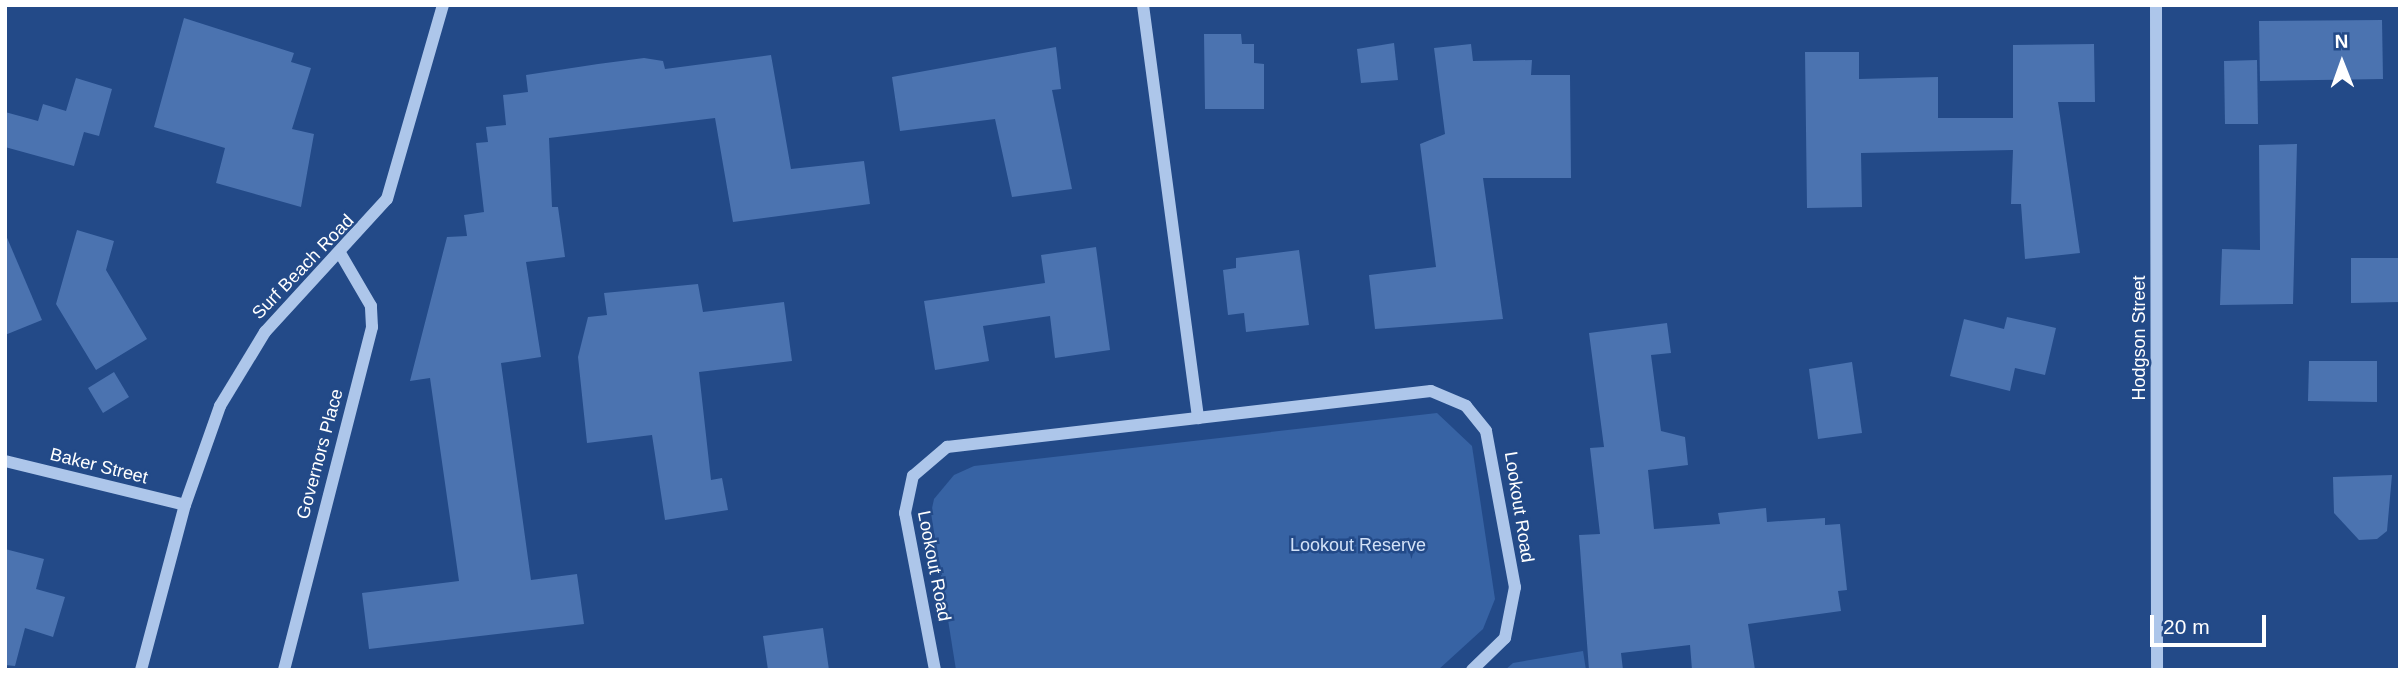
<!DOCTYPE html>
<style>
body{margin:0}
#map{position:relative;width:2405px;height:675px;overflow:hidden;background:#234a88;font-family:Arial,sans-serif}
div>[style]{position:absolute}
.green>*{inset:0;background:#3763a4}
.building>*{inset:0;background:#4b73b0}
.minor>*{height:12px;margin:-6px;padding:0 6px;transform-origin:6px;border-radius:6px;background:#adc6ea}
span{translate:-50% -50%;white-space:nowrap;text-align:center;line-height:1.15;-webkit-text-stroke:5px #234a88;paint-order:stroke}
.street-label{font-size:18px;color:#fff}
.park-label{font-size:18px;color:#d2e1f7}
.frame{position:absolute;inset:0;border:7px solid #fff;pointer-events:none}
.north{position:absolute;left:2307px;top:28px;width:70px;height:70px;-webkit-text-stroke:5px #234a88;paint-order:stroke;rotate:359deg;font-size:19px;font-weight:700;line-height:28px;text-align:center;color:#fff}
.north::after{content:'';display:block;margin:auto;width:24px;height:32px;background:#fff;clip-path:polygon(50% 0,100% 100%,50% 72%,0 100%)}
.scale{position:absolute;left:2150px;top:615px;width:116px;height:32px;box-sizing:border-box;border:4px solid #fff;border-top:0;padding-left:9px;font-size:21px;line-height:24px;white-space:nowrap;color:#fff;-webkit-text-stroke:5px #234a88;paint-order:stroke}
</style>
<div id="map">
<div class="green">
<i style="clip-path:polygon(1437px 413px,1472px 446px,1495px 599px,1483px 629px,1438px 670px,956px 670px,931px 513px,934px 499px,954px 475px,974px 466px)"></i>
<i style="clip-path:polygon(1583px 651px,1586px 670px,1505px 670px,1513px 663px)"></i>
</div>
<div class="building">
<i style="clip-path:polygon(184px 18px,294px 53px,291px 62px,311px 68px,292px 129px,314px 134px,301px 207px,216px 183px,225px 148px,154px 127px)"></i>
<i style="clip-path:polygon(2382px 20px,2383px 79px,2260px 81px,2259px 21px)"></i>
<i style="clip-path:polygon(1204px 34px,1241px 34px,1242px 44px,1254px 44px,1254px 63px,1264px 64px,1264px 109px,1205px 109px)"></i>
<i style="clip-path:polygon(1394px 43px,1398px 80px,1361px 83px,1357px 49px)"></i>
<i style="clip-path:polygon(1471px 44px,1473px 61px,1532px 60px,1531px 75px,1570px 75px,1571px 178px,1483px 178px,1503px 319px,1375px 329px,1369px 275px,1436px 267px,1420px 144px,1445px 134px,1434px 48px)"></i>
<i style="clip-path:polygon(2094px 44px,2095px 102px,2058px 102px,2080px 253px,2025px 259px,2021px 204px,2011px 204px,2013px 150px,1861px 153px,1862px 207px,1807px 208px,1805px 52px,1859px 52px,1859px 79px,1938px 77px,1938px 118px,2013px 118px,2013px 45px)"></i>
<i style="clip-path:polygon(1056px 47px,1061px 89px,1052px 90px,1072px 189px,1012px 197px,995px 119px,900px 131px,892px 77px)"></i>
<i style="clip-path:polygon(771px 55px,791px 169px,864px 161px,870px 204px,733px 222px,715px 118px,549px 138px,552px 207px,558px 207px,565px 257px,526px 262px,541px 357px,501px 363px,531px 580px,577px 574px,584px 624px,369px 649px,362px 593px,459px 581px,430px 378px,410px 381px,447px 237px,467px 236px,464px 215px,484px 212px,476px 143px,488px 142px,486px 127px,506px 125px,503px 95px,528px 92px,526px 75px,598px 64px,644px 58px,663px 61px,665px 69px)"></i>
<i style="clip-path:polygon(2257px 60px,2258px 124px,2225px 124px,2224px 61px)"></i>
<i style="clip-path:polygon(76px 78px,112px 89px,99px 136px,84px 132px,74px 166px,5px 147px,5px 112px,38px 121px,43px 104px,66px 111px)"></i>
<i style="clip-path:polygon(2297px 144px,2293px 304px,2220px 305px,2222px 249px,2260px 250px,2259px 145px)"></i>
<i style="clip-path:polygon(77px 230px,114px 241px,106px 270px,147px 339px,96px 370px,56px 304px)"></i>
<i style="clip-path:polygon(5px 233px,42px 320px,5px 335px)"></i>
<i style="clip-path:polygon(1096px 247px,1110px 350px,1055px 358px,1050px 316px,983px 326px,989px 361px,935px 370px,924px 301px,1045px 283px,1041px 255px)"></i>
<i style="clip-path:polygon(1299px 250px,1309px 325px,1246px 332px,1244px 313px,1228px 315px,1223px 270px,1236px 268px,1236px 258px)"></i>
<i style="clip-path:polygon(2351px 258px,2400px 258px,2400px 302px,2351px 303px)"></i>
<i style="clip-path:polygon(698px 284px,703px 312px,784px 302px,792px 361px,699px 372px,711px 480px,722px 478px,728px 510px,665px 520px,652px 435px,587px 443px,578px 357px,588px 317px,607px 315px,604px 293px)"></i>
<i style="clip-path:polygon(2007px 317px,2056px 328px,2045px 375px,2015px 368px,2010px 391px,1950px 376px,1964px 319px,2004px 329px)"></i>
<i style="clip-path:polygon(1667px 323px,1671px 353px,1651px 355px,1661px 431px,1685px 437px,1688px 465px,1648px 470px,1654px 529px,1720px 524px,1718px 513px,1766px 508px,1767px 522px,1825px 518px,1825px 525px,1840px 524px,1847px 590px,1838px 591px,1841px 611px,1748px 624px,1755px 670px,1692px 670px,1690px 645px,1621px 653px,1623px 670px,1589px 670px,1579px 535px,1600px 534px,1590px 448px,1604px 447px,1589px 333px)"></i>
<i style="clip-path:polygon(2309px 361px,2377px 361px,2377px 402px,2308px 401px)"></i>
<i style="clip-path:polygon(1852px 362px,1862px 433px,1818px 439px,1809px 369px)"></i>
<i style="clip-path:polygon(114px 372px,129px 397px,103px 413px,88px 388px)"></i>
<i style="clip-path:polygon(2392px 475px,2387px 531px,2377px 539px,2359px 540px,2334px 513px,2333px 477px)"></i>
<i style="clip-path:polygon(5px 549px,44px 559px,36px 589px,65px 597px,53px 637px,25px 628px,15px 666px,5px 665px)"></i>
<i style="clip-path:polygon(823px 628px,829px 670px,768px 670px,763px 636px)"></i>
</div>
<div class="minor">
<i style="left:1143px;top:5px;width:417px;rotate:82.4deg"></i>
<i style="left:2156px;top:5px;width:665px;rotate:89.91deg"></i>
<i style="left:5px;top:461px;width:185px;rotate:13.7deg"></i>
<i style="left:141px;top:670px;width:171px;rotate:-75.1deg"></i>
<i style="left:185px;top:505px;width:105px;rotate:-70.5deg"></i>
<i style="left:220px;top:406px;width:87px;rotate:-58.7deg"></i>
<i style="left:265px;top:332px;width:180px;rotate:-47.5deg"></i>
<i style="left:387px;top:199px;width:202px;rotate:-73.9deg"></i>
<i style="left:284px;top:670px;width:354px;rotate:-75.6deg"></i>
<i style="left:372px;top:327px;width:21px;rotate:-93deg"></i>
<i style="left:371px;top:306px;width:61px;rotate:-120.3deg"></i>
<i style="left:935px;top:670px;width:160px;rotate:-100.8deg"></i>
<i style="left:905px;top:513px;width:38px;rotate:-78deg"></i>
<i style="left:913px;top:476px;width:45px;rotate:-40.5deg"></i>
<i style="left:947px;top:447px;width:487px;rotate:-6.6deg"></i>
<i style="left:1431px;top:391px;width:38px;rotate:23deg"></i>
<i style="left:1466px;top:406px;width:32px;rotate:51deg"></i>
<i style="left:1486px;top:431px;width:159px;rotate:79.5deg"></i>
<i style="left:1515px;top:587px;width:52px;rotate:101.1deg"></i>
<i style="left:1505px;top:638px;width:46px;rotate:135.9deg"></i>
</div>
<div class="street-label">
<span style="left:303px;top:267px;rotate:-46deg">Surf Beach Road</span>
<span style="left:2139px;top:338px;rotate:-90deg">Hodgson Street</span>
<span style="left:320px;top:454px;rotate:-75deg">Governors Place</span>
<span style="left:99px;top:466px;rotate:14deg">Baker Street</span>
<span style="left:1519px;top:507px;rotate:81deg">Lookout Road</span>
<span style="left:934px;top:566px;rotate:79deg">Lookout Road</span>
</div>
<div class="park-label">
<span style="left:1358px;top:545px">Lookout Reserve</span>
</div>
<div class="frame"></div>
<div class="north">N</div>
<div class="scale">20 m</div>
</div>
